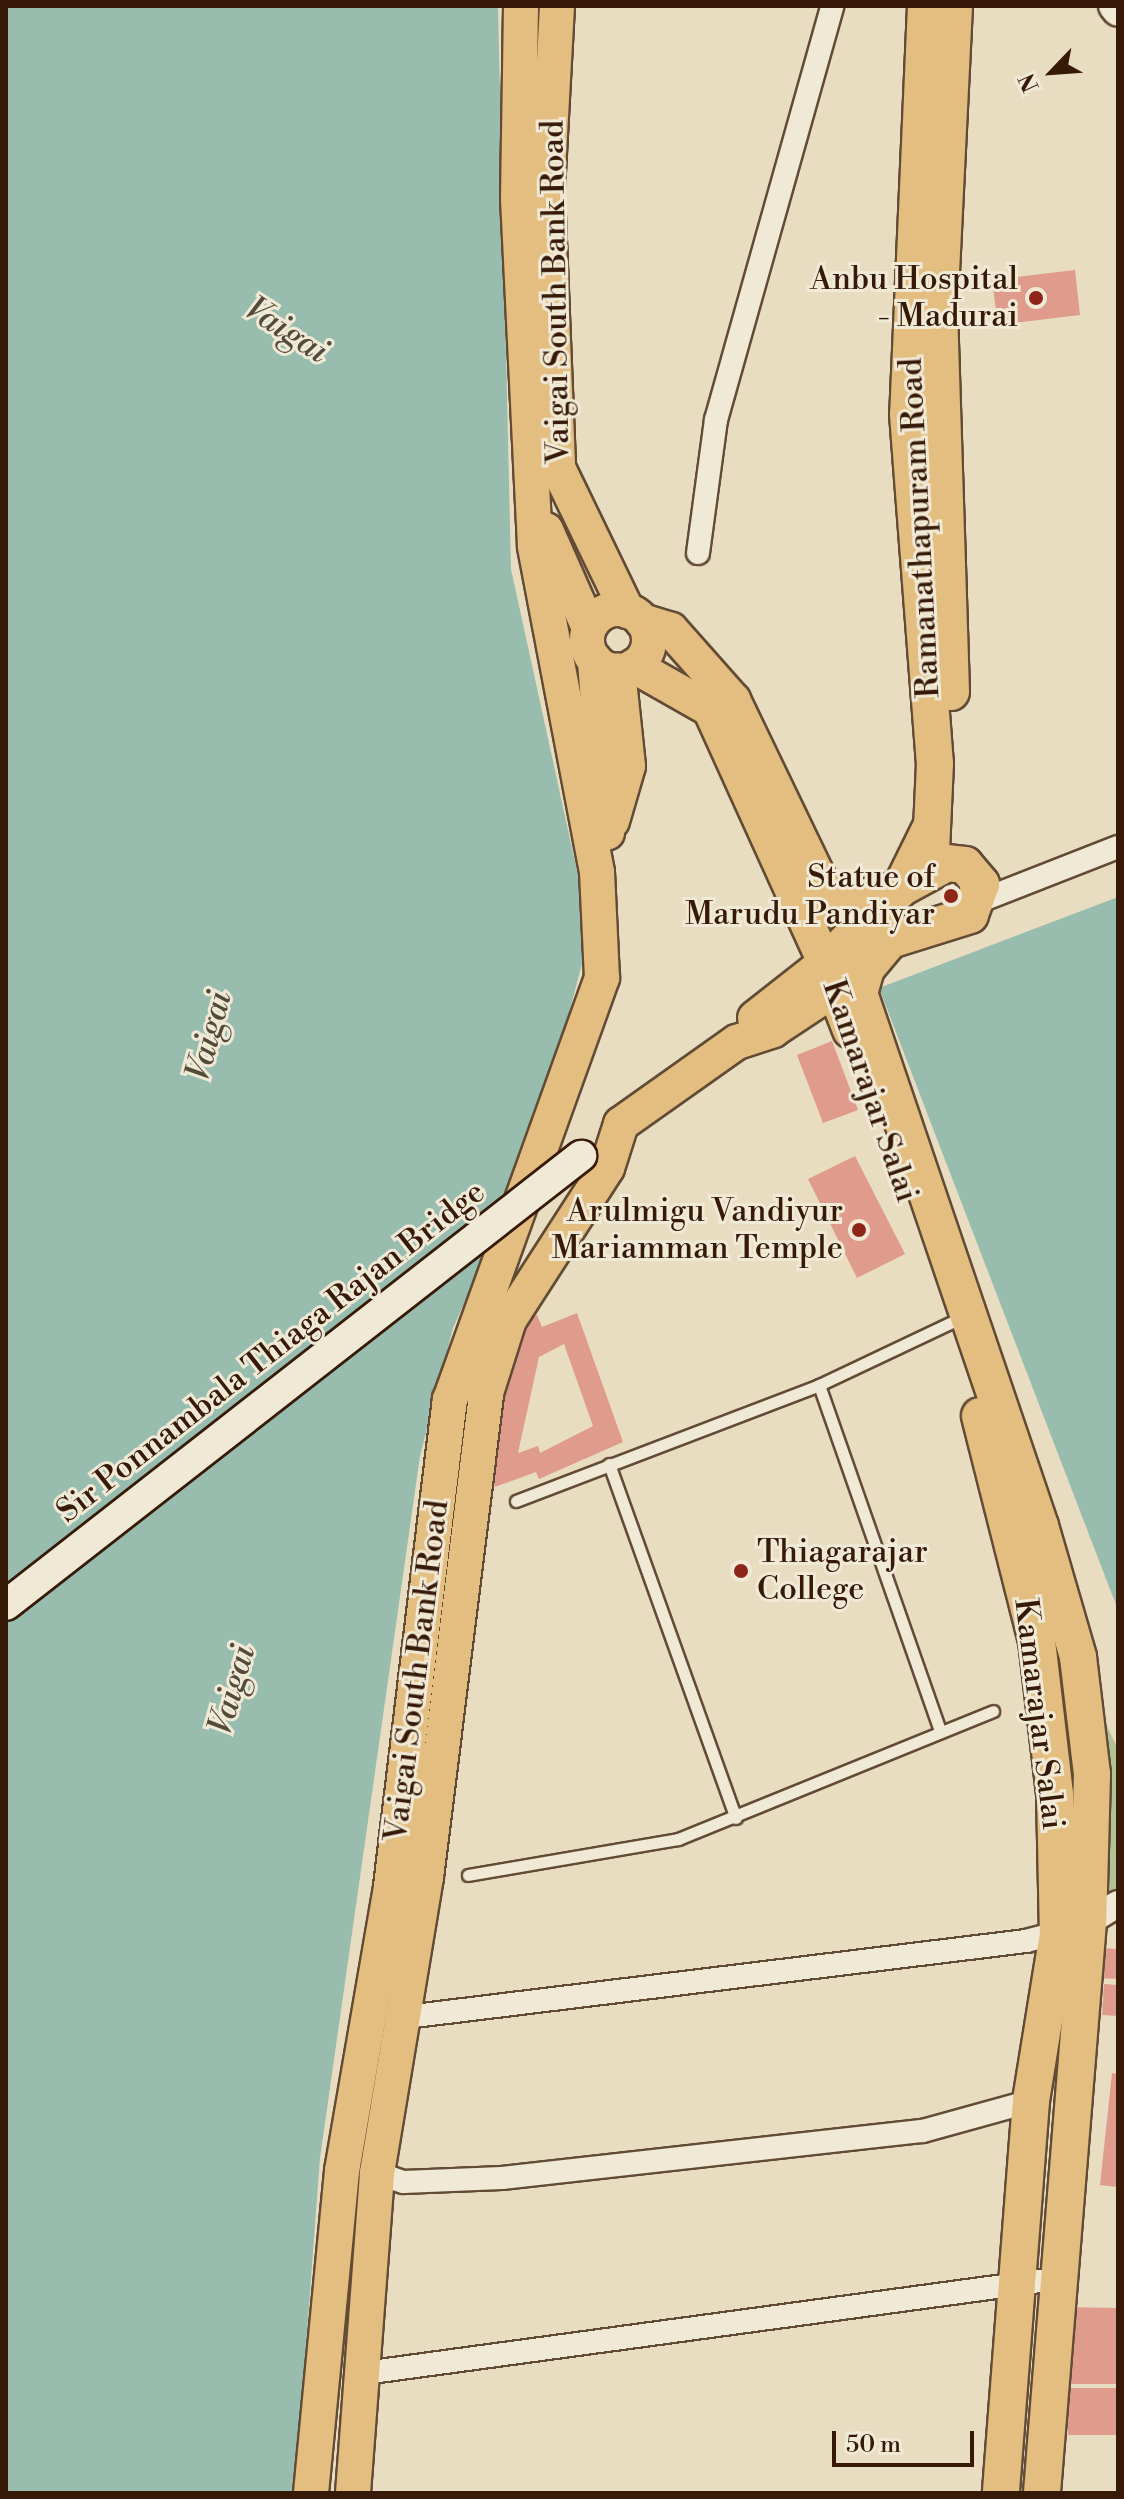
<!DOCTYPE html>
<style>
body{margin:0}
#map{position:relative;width:1124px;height:2499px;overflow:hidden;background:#e8ddc0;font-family:"Libre Bodoni",serif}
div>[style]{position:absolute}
.green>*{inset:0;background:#b1c296}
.water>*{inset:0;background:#98bcae}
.building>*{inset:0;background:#df9b8c}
.roads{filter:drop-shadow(2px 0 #624b35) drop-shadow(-2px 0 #624b35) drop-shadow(0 2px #624b35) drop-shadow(0 -2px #624b35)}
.service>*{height:11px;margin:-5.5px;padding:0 5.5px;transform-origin:5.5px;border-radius:5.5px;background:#f0e9d6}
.minor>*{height:22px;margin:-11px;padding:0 11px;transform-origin:11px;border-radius:11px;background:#f0e9d6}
.tertiary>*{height:26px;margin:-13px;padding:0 13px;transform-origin:13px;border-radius:13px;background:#f0e9d6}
.secondary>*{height:30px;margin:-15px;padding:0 15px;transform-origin:15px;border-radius:15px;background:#f0e9d6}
.primary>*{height:34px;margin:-17px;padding:0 17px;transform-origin:17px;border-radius:17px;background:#e4be80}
.primary>.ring{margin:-17px;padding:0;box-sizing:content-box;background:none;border:34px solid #e4be80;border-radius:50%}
.trunk>*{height:36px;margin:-18px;padding:0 18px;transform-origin:18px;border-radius:18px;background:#e4be80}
.bridges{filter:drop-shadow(2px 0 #361a07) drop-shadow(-2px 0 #361a07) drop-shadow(0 2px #361a07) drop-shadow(0 -2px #361a07)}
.secondary-bridge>*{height:30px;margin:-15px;padding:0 15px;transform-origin:15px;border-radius:15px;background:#f0e9d6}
.dots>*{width:22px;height:22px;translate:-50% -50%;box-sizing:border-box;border:4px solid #f0e9d6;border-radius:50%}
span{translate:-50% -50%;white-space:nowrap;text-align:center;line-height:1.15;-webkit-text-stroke:6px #f0e9d6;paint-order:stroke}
.poi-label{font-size:32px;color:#361a07}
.right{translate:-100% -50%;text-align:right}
.left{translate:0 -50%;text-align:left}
.street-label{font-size:32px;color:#361a07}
.water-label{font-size:34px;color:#534b39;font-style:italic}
.frame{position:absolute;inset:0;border:8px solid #361a07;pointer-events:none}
.north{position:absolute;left:1012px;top:32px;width:80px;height:80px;-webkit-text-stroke:6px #f0e9d6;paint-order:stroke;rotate:245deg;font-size:22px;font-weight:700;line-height:32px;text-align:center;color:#361a07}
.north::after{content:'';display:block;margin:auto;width:28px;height:36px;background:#361a07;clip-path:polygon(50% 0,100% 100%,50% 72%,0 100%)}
.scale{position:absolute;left:832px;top:2431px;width:142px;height:36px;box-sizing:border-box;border:4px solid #361a07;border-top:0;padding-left:10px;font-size:24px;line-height:28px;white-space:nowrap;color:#361a07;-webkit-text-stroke:6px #f0e9d6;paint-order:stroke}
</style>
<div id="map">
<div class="green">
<i style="clip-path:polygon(1090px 1692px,1118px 1749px,1118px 1897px,1107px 1905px)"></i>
</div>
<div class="water">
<i style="clip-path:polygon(6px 6px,498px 6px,511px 569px,580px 885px,584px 956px,534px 1147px,453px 1328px,420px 1456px,320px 2158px,295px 2493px,6px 2493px)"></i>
<i style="clip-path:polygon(1118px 897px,1118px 1610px,879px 988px)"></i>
</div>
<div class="building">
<i style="clip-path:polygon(1075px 270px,1080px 315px,998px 325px,992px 280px)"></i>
<i style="clip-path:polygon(832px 1041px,858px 1110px,823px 1123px,797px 1055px)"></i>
<i style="clip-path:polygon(855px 1156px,905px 1254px,857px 1278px,808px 1179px)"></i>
<i style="clip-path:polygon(evenodd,577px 1313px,623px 1442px,539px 1479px,536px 1472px,495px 1487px,487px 1461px,523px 1321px,537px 1315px,542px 1327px,577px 1313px,564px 1344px,593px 1426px,540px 1453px,538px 1446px,518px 1453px,539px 1357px,564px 1344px)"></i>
<i style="clip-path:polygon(1100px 1948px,1118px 1949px,1118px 1979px,1098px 1978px)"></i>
<i style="clip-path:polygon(1104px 1984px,1118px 1985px,1118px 2016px,1102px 2015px)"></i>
<i style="clip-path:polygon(1112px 2073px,1118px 2074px,1118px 2187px,1100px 2185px)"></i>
<i style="clip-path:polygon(1063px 2307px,1118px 2308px,1118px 2384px,1063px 2384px)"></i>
<i style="clip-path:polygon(1068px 2388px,1118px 2388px,1118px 2435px,1068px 2435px)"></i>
</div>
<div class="roads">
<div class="service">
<i style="left:819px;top:1385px;width:367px;rotate:70.7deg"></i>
<i style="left:609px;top:1464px;width:376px;rotate:70.3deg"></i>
<i style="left:516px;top:1501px;width:324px;rotate:-20.9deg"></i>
<i style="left:819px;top:1385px;width:161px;rotate:-25.3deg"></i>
<i style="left:468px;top:1875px;width:213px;rotate:-9.7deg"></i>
<i style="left:678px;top:1839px;width:340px;rotate:-22.1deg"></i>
</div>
<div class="minor">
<i style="left:698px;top:553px;width:134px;rotate:-82.3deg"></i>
<i style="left:716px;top:420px;width:430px;rotate:-74.3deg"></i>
<i style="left:980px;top:901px;width:148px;rotate:-21.4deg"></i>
<i style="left:398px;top:2018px;width:633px;rotate:-6.99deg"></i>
<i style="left:1026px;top:1941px;width:43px;rotate:-14.7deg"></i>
<i style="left:377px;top:2173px;width:28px;rotate:19deg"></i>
<i style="left:403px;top:2182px;width:99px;rotate:-2.3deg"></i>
<i style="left:502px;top:2178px;width:424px;rotate:-6.4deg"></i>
<i style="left:923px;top:2131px;width:112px;rotate:-15.5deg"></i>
<i style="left:357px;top:2374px;width:704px;rotate:-7.75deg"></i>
</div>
<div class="tertiary">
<i style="left:1088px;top:1922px;width:35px;rotate:-31deg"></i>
</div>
<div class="secondary">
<i style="left:1114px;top:6px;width:6px;rotate:51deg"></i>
</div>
<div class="primary">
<i style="left:557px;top:6px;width:184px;rotate:93.1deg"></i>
<i style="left:547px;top:190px;width:278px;rotate:87.7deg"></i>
<i style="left:558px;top:468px;width:159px;rotate:64.2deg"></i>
<i style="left:546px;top:530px;width:107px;rotate:66.3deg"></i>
<i class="ring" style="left:587px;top:609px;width:28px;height:28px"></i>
<i style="left:642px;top:621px;width:30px;rotate:17deg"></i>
<i style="left:671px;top:630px;width:94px;rotate:48.5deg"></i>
<i style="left:733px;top:700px;width:226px;rotate:64.3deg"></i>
<i style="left:831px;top:904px;width:72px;rotate:-12.9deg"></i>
<i style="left:595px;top:660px;width:173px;rotate:86deg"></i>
<i style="left:634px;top:666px;width:87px;rotate:29.5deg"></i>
<i style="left:710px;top:709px;width:279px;rotate:65.6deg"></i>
<i style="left:825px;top:963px;width:89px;rotate:141.8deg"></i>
<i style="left:612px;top:821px;width:57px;rotate:-73.8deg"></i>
<i style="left:628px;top:766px;width:96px;rotate:-96deg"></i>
<i style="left:311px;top:2493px;width:323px;rotate:-84.5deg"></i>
<i style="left:342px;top:2171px;width:289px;rotate:-80.2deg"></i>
<i style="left:391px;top:1886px;width:490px;rotate:-83.1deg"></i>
<i style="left:450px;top:1400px;width:449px;rotate:-70.2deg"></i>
<i style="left:602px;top:978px;width:106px;rotate:-92.7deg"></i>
<i style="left:597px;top:872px;width:332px;rotate:-100.8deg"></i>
<i style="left:535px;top:546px;width:348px;rotate:-92.8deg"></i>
<i style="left:518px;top:198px;width:192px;rotate:-89.1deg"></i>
<i style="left:353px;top:2493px;width:321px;rotate:-85.7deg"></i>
<i style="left:377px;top:2173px;width:300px;rotate:-80.6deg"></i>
<i style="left:426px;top:1877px;width:488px;rotate:-82.9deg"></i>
<i style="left:486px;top:1393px;width:77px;rotate:-72.5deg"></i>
<i style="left:509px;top:1320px;width:181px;rotate:-57.2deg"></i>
<i style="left:607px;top:1168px;width:46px;rotate:-72.3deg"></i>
<i style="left:621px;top:1124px;width:142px;rotate:-35.3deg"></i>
<i style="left:737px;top:1042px;width:38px;rotate:-18deg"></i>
<i style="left:773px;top:1030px;width:103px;rotate:-33.5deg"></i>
</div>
<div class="trunk">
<i style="left:926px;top:6px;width:408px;rotate:92.5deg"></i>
<i style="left:908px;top:414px;width:350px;rotate:85.6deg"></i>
<i style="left:935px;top:763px;width:88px;rotate:92.6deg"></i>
<i style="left:951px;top:692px;width:379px;rotate:-91.8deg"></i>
<i style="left:939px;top:313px;width:307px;rotate:-87.2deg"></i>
<i style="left:901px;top:888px;width:52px;rotate:-28.5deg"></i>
<i style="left:947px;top:863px;width:18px;rotate:6deg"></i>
<i style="left:965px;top:865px;width:25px;rotate:50deg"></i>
<i style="left:981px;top:884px;width:33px;rotate:110deg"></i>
<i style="left:970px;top:915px;width:84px;rotate:162.6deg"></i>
<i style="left:890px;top:940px;width:38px;rotate:130deg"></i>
<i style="left:866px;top:969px;width:25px;rotate:106deg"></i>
<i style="left:859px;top:993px;width:563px;rotate:71.24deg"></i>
<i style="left:1040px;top:1526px;width:136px;rotate:73.8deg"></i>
<i style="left:1078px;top:1657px;width:118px;rotate:83.2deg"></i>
<i style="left:1092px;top:1774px;width:148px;rotate:91.5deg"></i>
<i style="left:1088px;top:1922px;width:573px;rotate:94.61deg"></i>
<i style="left:851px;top:1030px;width:72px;rotate:-111.2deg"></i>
<i style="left:825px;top:963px;width:107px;rotate:-44.6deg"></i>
<i style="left:901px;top:888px;width:68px;rotate:-63.8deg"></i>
<i style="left:980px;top:1416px;width:232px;rotate:75.8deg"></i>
<i style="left:1037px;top:1641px;width:154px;rotate:83.3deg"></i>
<i style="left:1055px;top:1794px;width:140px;rotate:88.8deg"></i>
<i style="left:1058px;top:1934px;width:169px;rotate:99.2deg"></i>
<i style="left:1031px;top:2101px;width:393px;rotate:94.4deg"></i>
</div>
</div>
<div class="bridges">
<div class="secondary-bridge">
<i style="left:6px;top:1605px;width:730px;rotate:-37.99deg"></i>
</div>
</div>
<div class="dots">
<i style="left:1036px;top:298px;background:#8f2418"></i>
<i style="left:951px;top:896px;background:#8f2418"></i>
<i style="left:859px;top:1230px;background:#8f2418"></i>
<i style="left:741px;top:1571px;background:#8f2418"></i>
</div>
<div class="poi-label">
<span class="right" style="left:1018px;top:298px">Anbu Hospital<br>- Madurai</span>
<span class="right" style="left:935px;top:896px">Statue of<br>Marudu Pandiyar</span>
<span class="right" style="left:843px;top:1230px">Arulmigu Vandiyur<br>Mariamman Temple</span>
<span class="left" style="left:757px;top:1571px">Thiagarajar<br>College</span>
</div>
<div class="street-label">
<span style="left:556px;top:292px;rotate:-91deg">Vaigai South Bank Road</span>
<span style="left:920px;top:528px;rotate:-93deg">Ramanathapuram Road</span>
<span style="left:870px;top:1091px;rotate:71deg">Kamarajar Salai</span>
<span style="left:271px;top:1352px;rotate:-38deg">Sir Ponnambala Thiaga Rajan Bridge</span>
<span style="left:417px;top:1671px;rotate:-83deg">Vaigai South Bank Road</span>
<span style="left:1039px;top:1714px;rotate:83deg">Kamarajar Salai</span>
</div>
<div class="water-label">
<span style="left:286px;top:331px;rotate:33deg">Vaigai</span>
<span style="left:210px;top:1036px;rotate:-75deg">Vaigai</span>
<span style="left:233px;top:1690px;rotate:-74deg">Vaigai</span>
</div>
<div class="frame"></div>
<div class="north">N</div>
<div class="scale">50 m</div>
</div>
